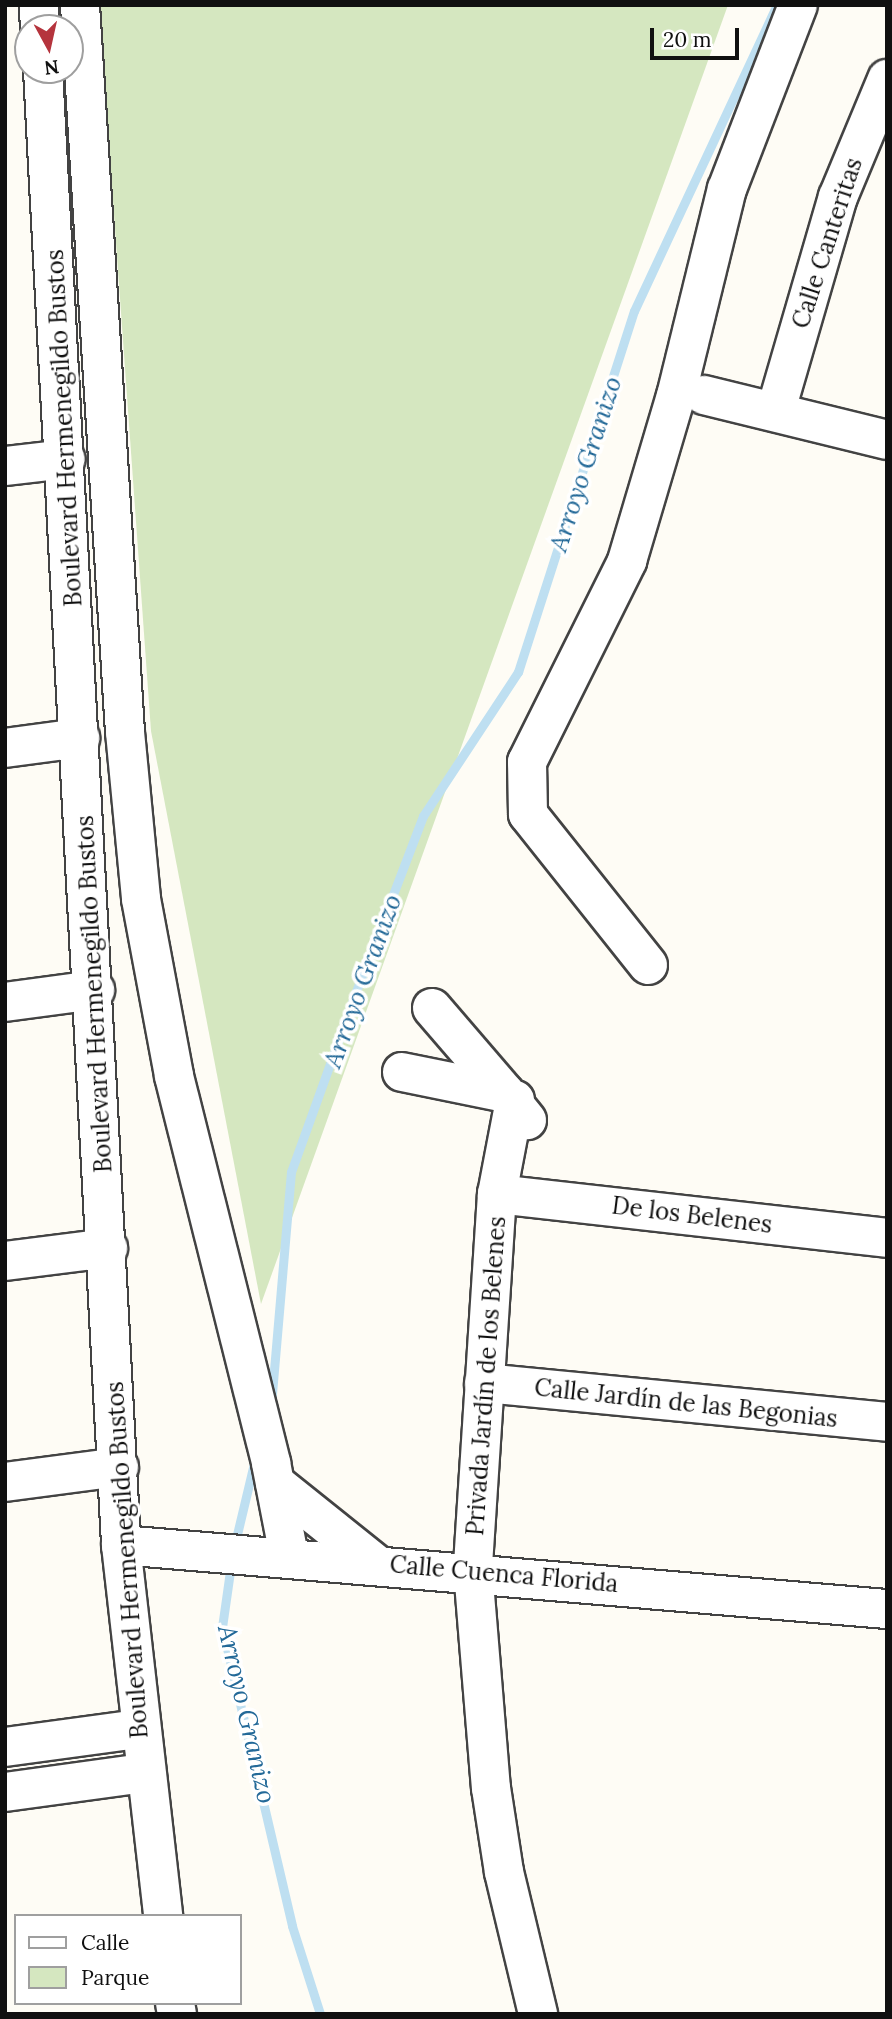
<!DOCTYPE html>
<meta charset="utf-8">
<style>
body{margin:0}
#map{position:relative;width:892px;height:2019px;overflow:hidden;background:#fefcf5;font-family:Lora,serif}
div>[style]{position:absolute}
.green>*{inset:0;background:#d5e7c0}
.stream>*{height:9px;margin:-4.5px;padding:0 4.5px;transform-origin:4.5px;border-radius:4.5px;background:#bedff1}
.roads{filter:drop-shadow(2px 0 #434343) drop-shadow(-2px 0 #434343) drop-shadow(0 2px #434343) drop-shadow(0 -2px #434343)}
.minor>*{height:38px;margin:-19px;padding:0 19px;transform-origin:19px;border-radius:19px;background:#fff}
span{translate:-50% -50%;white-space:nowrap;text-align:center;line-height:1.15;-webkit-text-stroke:7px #fff;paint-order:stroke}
.street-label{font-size:24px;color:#101010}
.water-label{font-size:26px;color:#236998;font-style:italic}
.frame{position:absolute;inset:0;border:7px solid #101010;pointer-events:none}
.legend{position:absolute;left:14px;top:1914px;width:228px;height:91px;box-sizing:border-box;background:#fff;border:2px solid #9f9f9f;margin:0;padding:9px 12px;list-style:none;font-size:21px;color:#101010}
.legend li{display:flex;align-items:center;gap:14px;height:35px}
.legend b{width:35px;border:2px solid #9f9f9f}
.north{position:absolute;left:14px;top:14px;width:70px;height:70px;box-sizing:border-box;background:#fff;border:2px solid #9f9f9f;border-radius:50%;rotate:172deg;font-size:19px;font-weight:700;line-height:28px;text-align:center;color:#101010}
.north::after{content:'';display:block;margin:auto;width:24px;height:32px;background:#b5343d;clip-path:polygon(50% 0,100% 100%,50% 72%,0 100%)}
.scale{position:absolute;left:650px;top:28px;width:89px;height:32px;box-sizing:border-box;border:4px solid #101010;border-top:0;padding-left:9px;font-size:21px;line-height:24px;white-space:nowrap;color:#101010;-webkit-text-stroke:5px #fff;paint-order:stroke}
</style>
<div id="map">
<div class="green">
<i style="clip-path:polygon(99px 5px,728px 5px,261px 1304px,151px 731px)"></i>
</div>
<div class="stream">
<i style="left:271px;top:1405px;width:234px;rotate:-85.1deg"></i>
<i style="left:291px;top:1172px;width:189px;rotate:-70.2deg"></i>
<i style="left:355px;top:994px;width:191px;rotate:-69.1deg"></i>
<i style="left:423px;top:816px;width:173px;rotate:-56.6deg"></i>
<i style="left:518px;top:672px;width:379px;rotate:-72.2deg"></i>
<i style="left:634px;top:311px;width:338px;rotate:-65deg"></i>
<i style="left:234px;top:1547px;width:90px;rotate:-76.6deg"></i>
<i style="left:231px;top:1564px;width:64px;rotate:98.1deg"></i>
<i style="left:222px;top:1627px;width:307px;rotate:76.8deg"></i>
<i style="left:292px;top:1926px;width:92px;rotate:72.3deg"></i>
</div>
<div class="roads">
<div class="minor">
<i style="left:39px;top:5px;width:23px;rotate:88deg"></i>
<i style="left:80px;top:5px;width:728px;rotate:86.46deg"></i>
<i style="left:125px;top:732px;width:168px;rotate:84.5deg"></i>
<i style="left:141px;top:899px;width:180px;rotate:79.4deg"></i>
<i style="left:174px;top:1076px;width:399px;rotate:75.9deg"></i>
<i style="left:271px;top:1463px;width:95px;rotate:79deg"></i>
<i style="left:43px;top:70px;width:1477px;rotate:86.97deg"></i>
<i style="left:121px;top:1545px;width:373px;rotate:83.5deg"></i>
<i style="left:704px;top:395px;width:188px;rotate:13.8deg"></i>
<i style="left:776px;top:410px;width:222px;rotate:-73.8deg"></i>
<i style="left:838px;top:197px;width:128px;rotate:-67.4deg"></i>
<i style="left:5px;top:466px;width:61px;rotate:-6.5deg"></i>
<i style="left:5px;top:748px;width:76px;rotate:-7.6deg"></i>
<i style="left:648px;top:965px;width:193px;rotate:-128.5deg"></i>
<i style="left:528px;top:814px;width:52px;rotate:-91.1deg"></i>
<i style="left:527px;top:762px;width:225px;rotate:-63.5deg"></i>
<i style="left:627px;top:561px;width:172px;rotate:-73.5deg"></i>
<i style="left:676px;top:396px;width:213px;rotate:-76.2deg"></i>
<i style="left:727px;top:189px;width:197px;rotate:-68.9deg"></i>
<i style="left:5px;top:1002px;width:91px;rotate:-7.6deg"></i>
<i style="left:432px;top:1008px;width:112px;rotate:49.3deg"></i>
<i style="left:402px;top:1072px;width:105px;rotate:11.5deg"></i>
<i style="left:505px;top:1093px;width:35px;rotate:51deg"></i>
<i style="left:515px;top:1100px;width:96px;rotate:100.8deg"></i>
<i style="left:497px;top:1194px;width:377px;rotate:93.7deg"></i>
<i style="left:473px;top:1570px;width:219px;rotate:85.3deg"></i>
<i style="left:491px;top:1788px;width:85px;rotate:81.2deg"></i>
<i style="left:504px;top:1872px;width:146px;rotate:76.5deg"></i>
<i style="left:497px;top:1194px;width:392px;rotate:6.4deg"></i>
<i style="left:5px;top:1261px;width:104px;rotate:-7.2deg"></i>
<i style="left:484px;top:1383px;width:405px;rotate:5.5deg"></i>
<i style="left:5px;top:1482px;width:115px;rotate:-7.5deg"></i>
<i style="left:275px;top:1483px;width:128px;rotate:38.7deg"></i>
<i style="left:121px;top:1545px;width:769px;rotate:4.78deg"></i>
<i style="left:5px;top:1747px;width:134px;rotate:-7.7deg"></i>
<i style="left:5px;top:1792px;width:139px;rotate:-7.8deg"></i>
<i style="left:175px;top:2003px;width:11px;rotate:80deg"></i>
</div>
</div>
<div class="street-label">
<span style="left:827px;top:243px;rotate:-72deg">Calle Canteritas</span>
<span style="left:64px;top:428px;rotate:-93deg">Boulevard Hermenegildo Bustos</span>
<span style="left:94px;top:994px;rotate:-93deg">Boulevard Hermenegildo Bustos</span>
<span style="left:692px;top:1215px;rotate:7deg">De los Belenes</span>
<span style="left:486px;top:1376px;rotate:-86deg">Privada Jardín de los Belenes</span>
<span style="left:686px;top:1403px;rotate:6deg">Calle Jardín de las Begonias</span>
<span style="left:127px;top:1560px;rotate:-94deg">Boulevard Hermenegildo Bustos</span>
<span style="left:504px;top:1574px;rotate:5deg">Calle Cuenca Florida</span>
</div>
<div class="water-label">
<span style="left:585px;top:464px;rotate:-72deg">Arroyo Granizo</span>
<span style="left:362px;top:981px;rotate:-70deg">Arroyo Granizo</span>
<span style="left:247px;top:1714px;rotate:77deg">Arroyo Granizo</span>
</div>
<div class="frame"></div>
<ul class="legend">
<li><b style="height:9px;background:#fff"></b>Calle</li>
<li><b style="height:19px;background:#d5e7c0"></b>Parque</li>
</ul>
<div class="north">N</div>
<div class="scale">20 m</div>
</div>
